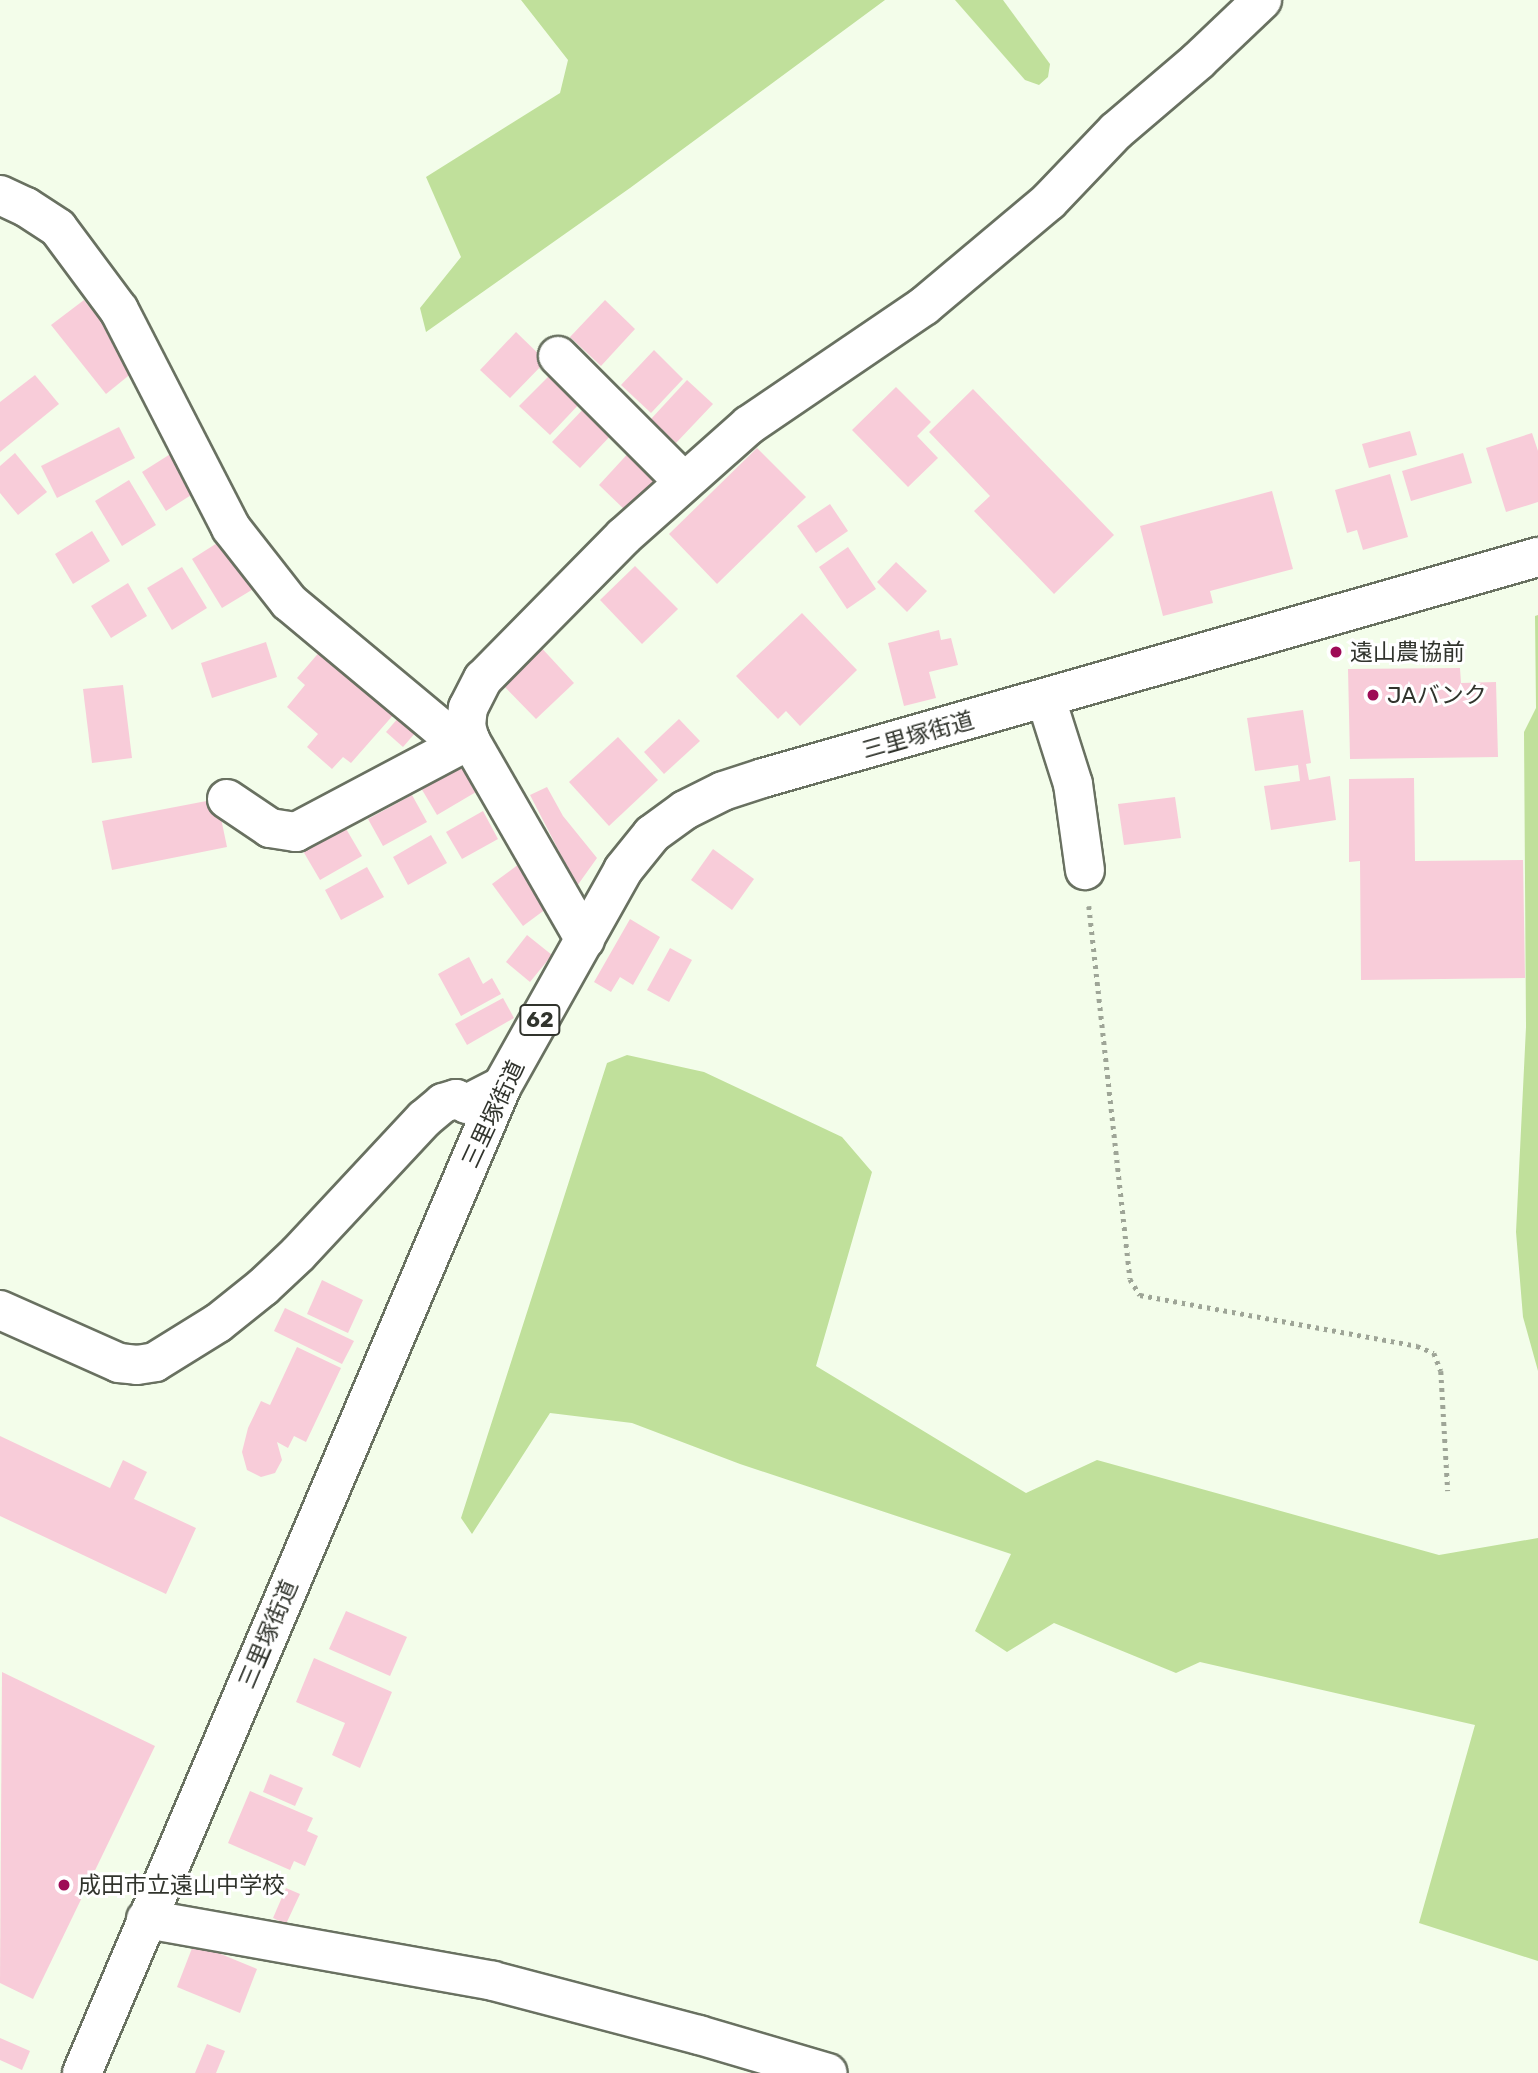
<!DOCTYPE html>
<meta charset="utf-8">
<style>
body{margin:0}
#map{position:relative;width:1538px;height:2073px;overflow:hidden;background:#f3fdea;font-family:Rubik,"Noto Sans JP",sans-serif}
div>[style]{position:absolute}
.green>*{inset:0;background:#c0e09b}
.building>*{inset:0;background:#f8ccd9}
.path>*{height:4.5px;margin-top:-2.25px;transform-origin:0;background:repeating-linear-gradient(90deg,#9ea597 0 3.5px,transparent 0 8.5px)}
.roads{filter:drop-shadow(2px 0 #697161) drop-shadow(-2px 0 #697161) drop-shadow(0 2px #697161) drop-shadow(0 -2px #697161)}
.minor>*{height:38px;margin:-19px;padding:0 19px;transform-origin:19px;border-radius:19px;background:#fff}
.major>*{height:38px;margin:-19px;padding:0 19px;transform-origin:19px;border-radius:19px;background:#fff}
.dots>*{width:19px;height:19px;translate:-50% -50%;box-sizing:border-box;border:4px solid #fff;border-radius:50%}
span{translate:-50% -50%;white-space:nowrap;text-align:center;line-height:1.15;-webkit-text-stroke:6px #fff;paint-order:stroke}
.shield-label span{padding:2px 5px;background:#fff;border:2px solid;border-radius:5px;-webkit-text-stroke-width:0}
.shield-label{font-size:21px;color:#31342d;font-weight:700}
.poi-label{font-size:23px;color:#31342d}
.left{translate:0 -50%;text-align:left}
.street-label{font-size:23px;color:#31342d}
</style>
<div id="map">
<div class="green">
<i style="clip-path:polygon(521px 0,885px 0,630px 188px,426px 332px,420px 308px,461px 257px,426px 177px,560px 93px,568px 60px)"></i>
<i style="clip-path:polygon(955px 0,1003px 0,1050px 64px,1048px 77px,1039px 85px,1025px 80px)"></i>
<i style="clip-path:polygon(1538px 615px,1538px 1371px,1523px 1317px,1516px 1232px,1526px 1027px,1524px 732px,1536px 708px,1535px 616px)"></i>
<i style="clip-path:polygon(627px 1055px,704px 1072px,842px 1137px,872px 1172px,816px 1366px,1026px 1493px,1097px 1460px,1439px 1555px,1538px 1538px,1538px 1961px,1419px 1923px,1475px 1725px,1200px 1662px,1176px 1673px,1054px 1623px,1007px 1652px,975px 1631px,1011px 1554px,740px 1464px,632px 1423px,550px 1413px,472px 1534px,461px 1518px,607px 1063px)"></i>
</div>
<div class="building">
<i style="clip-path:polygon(84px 300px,138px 368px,106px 394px,51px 325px)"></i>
<i style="clip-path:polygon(605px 300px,635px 329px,601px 366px,570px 337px)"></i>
<i style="clip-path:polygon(516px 332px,546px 361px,510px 398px,480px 370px)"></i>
<i style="clip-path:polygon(654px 350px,683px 379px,651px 413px,621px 385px)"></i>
<i style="clip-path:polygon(553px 372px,583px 400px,550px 435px,519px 406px)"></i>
<i style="clip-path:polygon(35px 375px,59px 404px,0 452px,0 402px)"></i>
<i style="clip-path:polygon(687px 380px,713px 404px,676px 443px,651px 419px)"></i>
<i style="clip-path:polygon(896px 387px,931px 422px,917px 436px,938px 458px,908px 487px,852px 430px)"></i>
<i style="clip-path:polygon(973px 389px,1114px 535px,1054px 594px,974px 511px,990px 496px,929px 432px)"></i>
<i style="clip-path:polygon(587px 405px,615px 431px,580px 468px,552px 442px)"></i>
<i style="clip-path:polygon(119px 427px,135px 458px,57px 498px,41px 466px)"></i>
<i style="clip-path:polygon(1410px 431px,1417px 455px,1369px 468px,1362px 444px)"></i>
<i style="clip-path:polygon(1532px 433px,1538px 451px,1538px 502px,1506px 512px,1486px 448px)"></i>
<i style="clip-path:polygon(633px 448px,662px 475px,627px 512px,599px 485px)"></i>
<i style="clip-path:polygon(757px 448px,806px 497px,717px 584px,669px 534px)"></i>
<i style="clip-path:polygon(15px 453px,47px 492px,18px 515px,0 493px,0 466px)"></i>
<i style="clip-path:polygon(172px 453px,196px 492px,166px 511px,142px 472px)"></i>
<i style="clip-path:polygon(1463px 453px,1472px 483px,1411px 501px,1402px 471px)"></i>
<i style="clip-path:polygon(1390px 474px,1408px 537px,1363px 550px,1357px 530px,1347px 533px,1335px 490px)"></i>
<i style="clip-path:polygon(129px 480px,156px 525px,122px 546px,95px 501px)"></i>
<i style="clip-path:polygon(1272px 491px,1293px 569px,1210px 591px,1213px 603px,1163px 616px,1140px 526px)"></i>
<i style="clip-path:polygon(830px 504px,848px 531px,816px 553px,797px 526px)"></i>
<i style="clip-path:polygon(92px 531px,110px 561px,73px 584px,55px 554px)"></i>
<i style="clip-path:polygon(225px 538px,255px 588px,222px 608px,192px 559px)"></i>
<i style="clip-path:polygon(848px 547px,876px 589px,847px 609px,819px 567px)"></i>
<i style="clip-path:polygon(896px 562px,927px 591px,907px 612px,877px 582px)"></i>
<i style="clip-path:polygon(635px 566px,678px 609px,642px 644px,600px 600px)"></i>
<i style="clip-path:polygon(182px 567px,207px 608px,172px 630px,147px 588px)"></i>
<i style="clip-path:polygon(128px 583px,147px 616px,111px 638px,91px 606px)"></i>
<i style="clip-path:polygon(802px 613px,857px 670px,800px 726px,786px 711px,778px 719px,736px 676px)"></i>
<i style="clip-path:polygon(939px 630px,941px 640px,951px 638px,958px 665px,929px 672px,936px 698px,904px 706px,888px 643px)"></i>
<i style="clip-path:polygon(266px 642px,277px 677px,212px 698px,201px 663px)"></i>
<i style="clip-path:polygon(537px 643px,574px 683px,536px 719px,498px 680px)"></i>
<i style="clip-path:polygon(322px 649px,395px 713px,351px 763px,343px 757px,332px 769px,307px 747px,318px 734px,287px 707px,305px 685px,297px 678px)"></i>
<i style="clip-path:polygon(1460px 668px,1461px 683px,1496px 682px,1498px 757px,1350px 759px,1348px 669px)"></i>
<i style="clip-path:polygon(123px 685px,132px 758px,92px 763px,83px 689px)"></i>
<i style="clip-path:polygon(406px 709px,423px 724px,403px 747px,386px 732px)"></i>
<i style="clip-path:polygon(1303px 710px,1311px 763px,1306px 764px,1309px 780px,1330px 776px,1336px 820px,1271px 830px,1264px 786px,1300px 781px,1298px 765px,1255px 771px,1247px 718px)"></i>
<i style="clip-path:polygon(679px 719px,700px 741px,664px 774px,644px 752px)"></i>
<i style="clip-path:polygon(618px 737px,658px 780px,609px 826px,569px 782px)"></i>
<i style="clip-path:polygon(462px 766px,476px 792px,437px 815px,421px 788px)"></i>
<i style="clip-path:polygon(1414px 778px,1415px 861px,1523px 860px,1525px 978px,1361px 980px,1360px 861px,1349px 862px,1349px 779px)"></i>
<i style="clip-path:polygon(547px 787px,563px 816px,597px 858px,577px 886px,530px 795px)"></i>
<i style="clip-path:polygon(412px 795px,427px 822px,383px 846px,368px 819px)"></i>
<i style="clip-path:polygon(1175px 797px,1181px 838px,1124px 845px,1118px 804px)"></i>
<i style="clip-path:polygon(217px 799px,227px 847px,112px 870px,102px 821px)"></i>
<i style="clip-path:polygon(483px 811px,498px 839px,462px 859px,446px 832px)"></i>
<i style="clip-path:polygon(345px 827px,362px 856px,320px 880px,303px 851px)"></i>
<i style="clip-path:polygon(431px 835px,447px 863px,408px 885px,393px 857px)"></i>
<i style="clip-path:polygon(713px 849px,754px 879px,732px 910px,691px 880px)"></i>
<i style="clip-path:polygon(523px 861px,554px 903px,523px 926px,492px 884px)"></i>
<i style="clip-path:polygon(367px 867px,384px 897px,341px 920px,325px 890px)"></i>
<i style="clip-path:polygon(630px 919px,660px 937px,633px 985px,620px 977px,611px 992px,594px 982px)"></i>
<i style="clip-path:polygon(527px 935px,552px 955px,530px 982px,506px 962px)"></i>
<i style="clip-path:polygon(670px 948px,692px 960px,669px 1002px,647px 990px)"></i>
<i style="clip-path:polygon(469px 957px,483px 984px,492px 978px,501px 994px,461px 1016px,438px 974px)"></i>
<i style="clip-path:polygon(503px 998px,514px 1018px,467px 1045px,455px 1024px)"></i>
<i style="clip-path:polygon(322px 1280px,363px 1300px,348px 1333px,307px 1314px)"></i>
<i style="clip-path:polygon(285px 1308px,354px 1341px,342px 1364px,274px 1331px)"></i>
<i style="clip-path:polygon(297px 1347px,341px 1368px,306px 1442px,294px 1436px,288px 1448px,277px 1442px,282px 1460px,275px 1473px,261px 1477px,247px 1470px,242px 1452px,248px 1428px,261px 1401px,270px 1405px)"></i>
<i style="clip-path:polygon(0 1436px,110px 1488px,123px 1460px,147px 1472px,134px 1499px,196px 1528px,166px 1594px,0 1516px)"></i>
<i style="clip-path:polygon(346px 1611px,407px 1637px,390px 1676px,329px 1649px)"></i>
<i style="clip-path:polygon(314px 1658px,392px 1692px,360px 1768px,332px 1755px,345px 1723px,296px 1702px)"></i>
<i style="clip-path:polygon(2px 1672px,155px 1746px,33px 1999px,0 1983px)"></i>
<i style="clip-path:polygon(270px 1774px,303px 1788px,295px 1806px,263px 1792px)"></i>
<i style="clip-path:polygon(250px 1791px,313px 1818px,307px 1831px,318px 1836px,305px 1866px,294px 1861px,290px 1870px,228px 1843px)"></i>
<i style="clip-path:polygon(286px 1888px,300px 1894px,286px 1924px,273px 1918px)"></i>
<i style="clip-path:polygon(194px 1943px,257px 1969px,240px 2013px,177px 1987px)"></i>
<i style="clip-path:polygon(0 2038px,30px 2051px,22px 2070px,0 2060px)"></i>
<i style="clip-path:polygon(207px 2044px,225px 2051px,216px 2073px,195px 2073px)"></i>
</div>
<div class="path">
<i style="left:1089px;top:906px;width:375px;rotate:83.7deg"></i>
<i style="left:1130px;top:1279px;width:19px;rotate:58deg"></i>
<i style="left:1140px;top:1295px;width:282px;rotate:10.4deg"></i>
<i style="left:1417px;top:1346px;width:18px;rotate:22deg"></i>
<i style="left:1434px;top:1353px;width:19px;rotate:69deg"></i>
<i style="left:1441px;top:1371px;width:120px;rotate:86.7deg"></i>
</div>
<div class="roads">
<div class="minor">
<i style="left:0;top:195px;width:29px;rotate:25deg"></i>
<i style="left:26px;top:207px;width:38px;rotate:33deg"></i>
<i style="left:58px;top:228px;width:102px;rotate:53.4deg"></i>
<i style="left:119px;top:310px;width:245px;rotate:62.8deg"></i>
<i style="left:231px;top:528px;width:94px;rotate:51.9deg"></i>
<i style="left:289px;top:602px;width:202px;rotate:39.8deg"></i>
<i style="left:444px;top:731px;width:28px;rotate:19deg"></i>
<i style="left:558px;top:356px;width:178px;rotate:45deg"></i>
<i style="left:1046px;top:699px;width:89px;rotate:72.4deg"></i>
<i style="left:1073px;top:784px;width:87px;rotate:82.1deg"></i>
<i style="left:227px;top:799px;width:52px;rotate:34deg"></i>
<i style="left:270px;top:828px;width:26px;rotate:9deg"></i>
<i style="left:296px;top:832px;width:197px;rotate:-27.9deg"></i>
<i style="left:585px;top:940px;width:231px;rotate:-119.9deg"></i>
<i style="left:470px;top:740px;width:15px;rotate:-106deg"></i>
<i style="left:466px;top:726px;width:18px;rotate:-84deg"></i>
<i style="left:468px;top:708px;width:33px;rotate:-63deg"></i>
<i style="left:483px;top:679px;width:201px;rotate:-45.4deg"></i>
<i style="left:624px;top:536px;width:167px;rotate:-41.6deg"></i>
<i style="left:749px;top:425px;width:212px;rotate:-34.2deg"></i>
<i style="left:924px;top:306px;width:163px;rotate:-40deg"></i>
<i style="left:1049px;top:201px;width:97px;rotate:-46.3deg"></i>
<i style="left:1116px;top:131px;width:109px;rotate:-40.5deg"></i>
<i style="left:1199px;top:60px;width:87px;rotate:-43.6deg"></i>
<i style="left:0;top:1310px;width:130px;rotate:24deg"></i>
<i style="left:119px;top:1363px;width:18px;rotate:6deg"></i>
<i style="left:137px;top:1365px;width:18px;rotate:-9deg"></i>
<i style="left:155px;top:1362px;width:74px;rotate:-31.8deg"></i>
<i style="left:218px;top:1323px;width:58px;rotate:-38.7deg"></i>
<i style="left:263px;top:1287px;width:48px;rotate:-43.3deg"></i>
<i style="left:298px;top:1254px;width:185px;rotate:-47deg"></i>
<i style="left:424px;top:1119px;width:25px;rotate:-40deg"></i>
<i style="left:443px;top:1103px;width:14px;rotate:-17deg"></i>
<i style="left:456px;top:1099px;width:12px;rotate:24deg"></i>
<i style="left:467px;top:1104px;width:39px;rotate:-27deg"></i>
<i style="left:146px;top:1919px;width:352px;rotate:10.1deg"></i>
<i style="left:493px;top:1981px;width:213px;rotate:14.7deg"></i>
<i style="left:699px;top:2035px;width:134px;rotate:16.4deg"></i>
</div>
<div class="major">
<i style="left:82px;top:2073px;width:1073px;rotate:-66.95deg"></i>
<i style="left:502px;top:1086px;width:248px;rotate:-60.7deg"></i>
<i style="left:623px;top:870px;width:46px;rotate:-51.1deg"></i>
<i style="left:652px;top:834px;width:41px;rotate:-36deg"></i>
<i style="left:685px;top:810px;width:42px;rotate:-26.6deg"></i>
<i style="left:723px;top:791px;width:42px;rotate:-18deg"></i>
<i style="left:763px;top:778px;width:806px;rotate:-15.92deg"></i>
</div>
</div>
<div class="dots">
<i style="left:1336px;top:652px;background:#9e0b56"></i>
<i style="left:1373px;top:695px;background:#9e0b56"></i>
<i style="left:64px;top:1885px;background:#9e0b56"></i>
</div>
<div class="shield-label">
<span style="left:540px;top:1020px">62</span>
</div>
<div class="poi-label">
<span class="left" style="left:1350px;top:652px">遠山農協前</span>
<span class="left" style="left:1387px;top:695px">JAバンク</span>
<span class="left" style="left:78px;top:1885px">成田市立遠山中学校</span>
</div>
<div class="street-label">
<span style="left:918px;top:735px;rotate:-16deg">三里塚街道</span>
<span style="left:493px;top:1114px;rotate:-65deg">三里塚街道</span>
<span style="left:268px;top:1634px;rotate:-67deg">三里塚街道</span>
</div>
</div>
